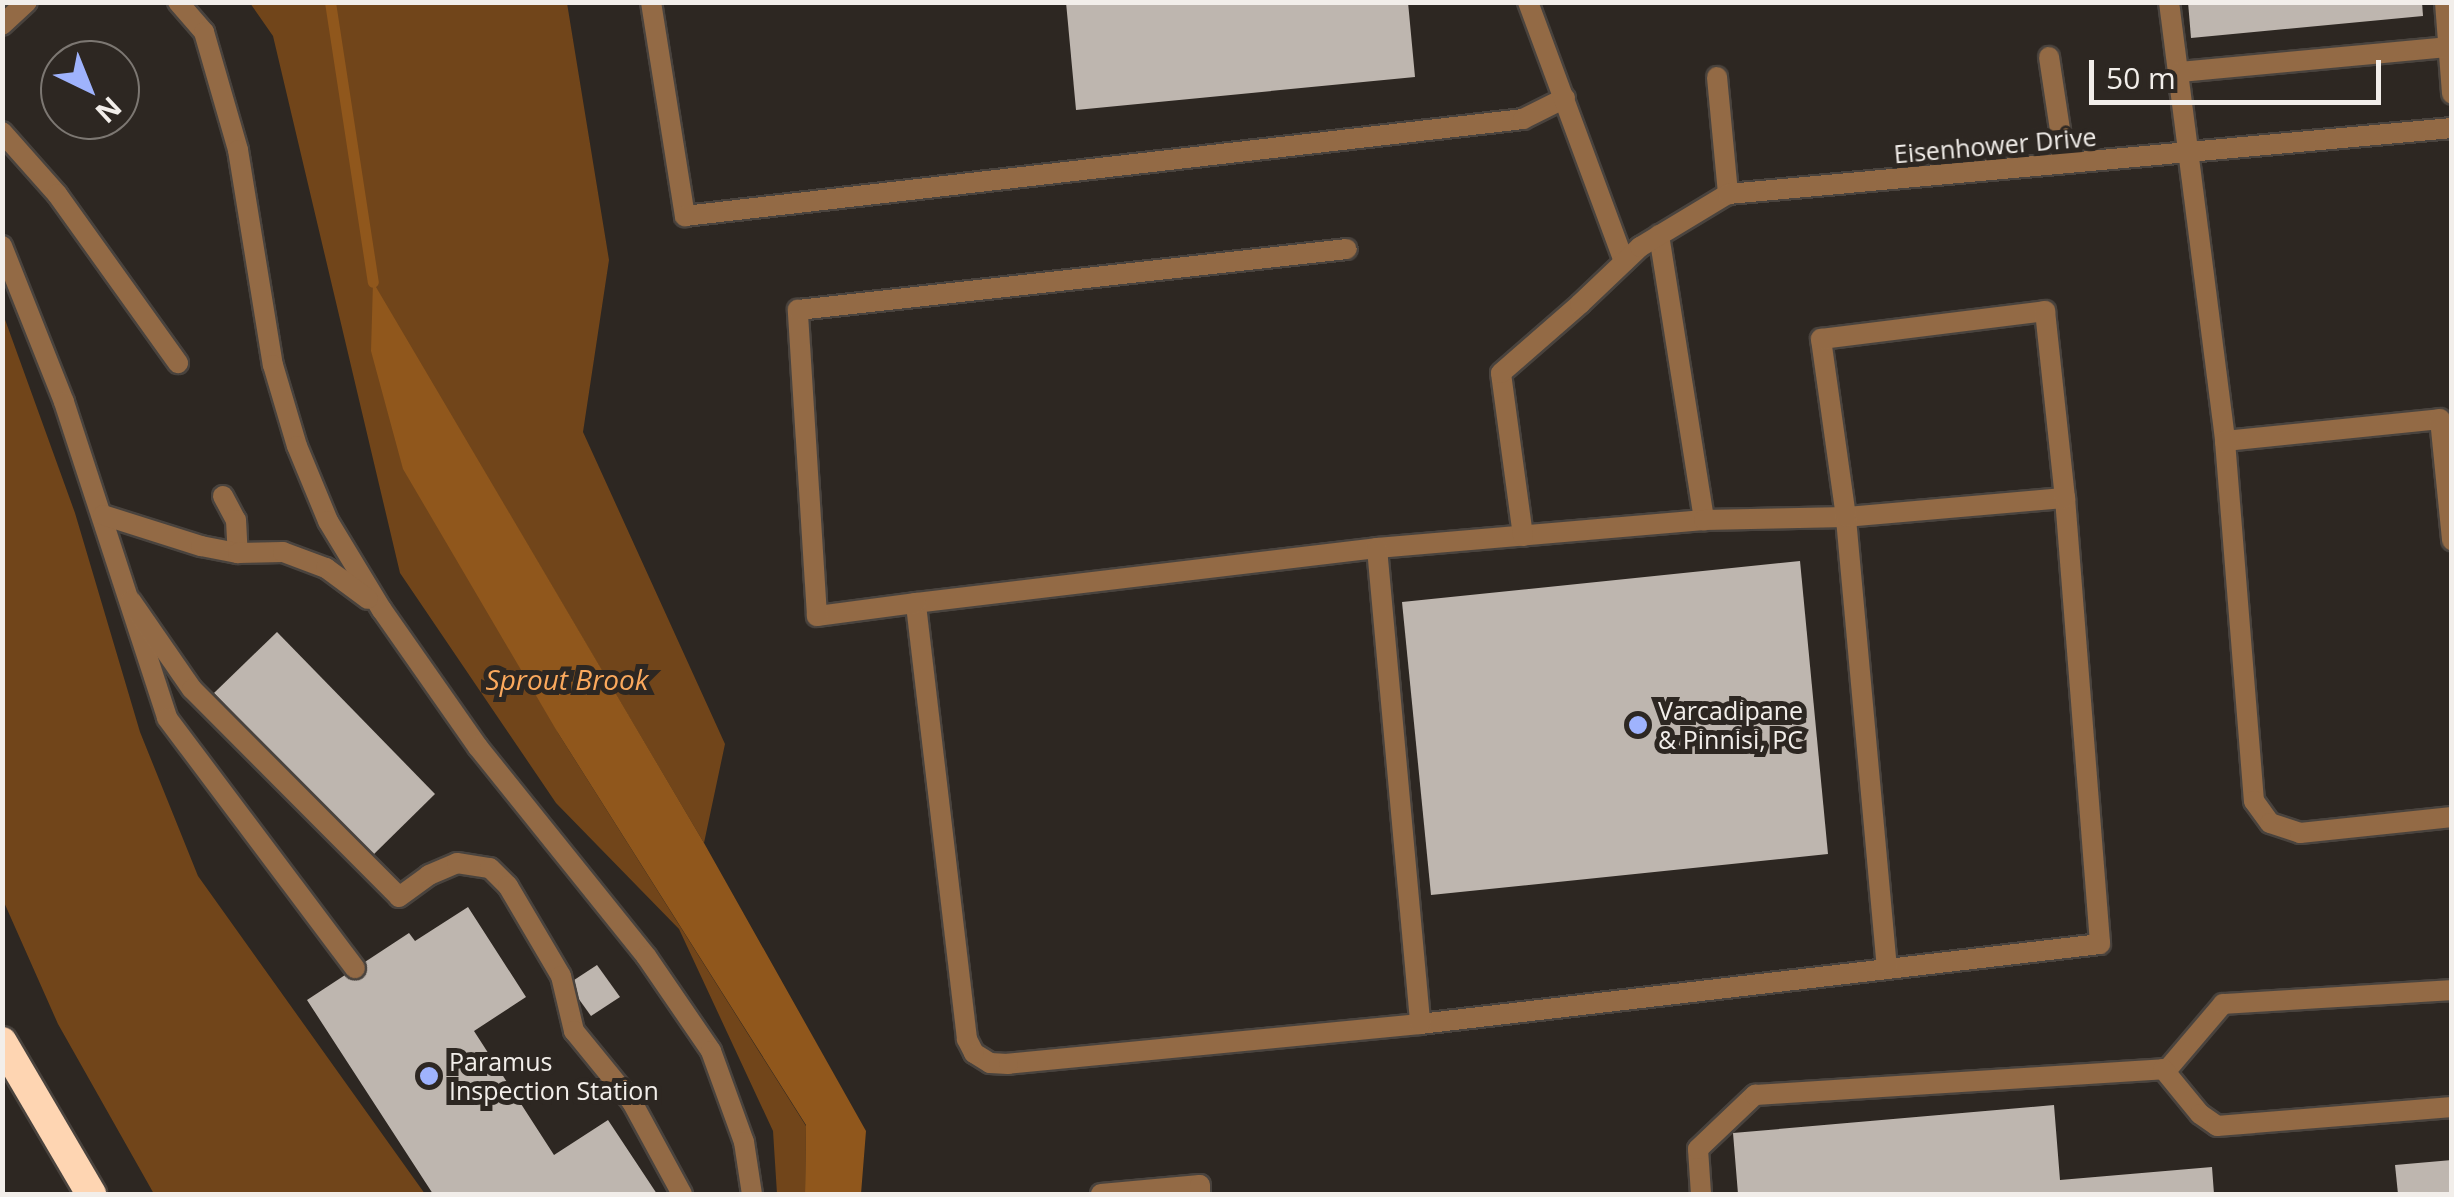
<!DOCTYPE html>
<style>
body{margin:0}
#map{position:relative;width:2454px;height:1197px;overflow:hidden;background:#2d2722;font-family:"Open Sans",sans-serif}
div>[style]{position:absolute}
.forest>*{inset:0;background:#71451a}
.water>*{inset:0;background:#90571c}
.stream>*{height:11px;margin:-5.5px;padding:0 5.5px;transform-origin:5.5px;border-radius:5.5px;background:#90571c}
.building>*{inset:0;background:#beb6af}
.roads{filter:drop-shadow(2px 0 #49433e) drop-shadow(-2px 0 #49433e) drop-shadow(0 2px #49433e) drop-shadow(0 -2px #49433e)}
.lane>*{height:20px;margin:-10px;padding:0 10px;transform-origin:10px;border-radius:10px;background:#936a45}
.street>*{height:20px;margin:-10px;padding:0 10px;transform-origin:10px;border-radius:10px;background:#936a45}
.highway>*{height:30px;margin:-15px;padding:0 15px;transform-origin:15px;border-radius:15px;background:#fed5b2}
.dots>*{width:28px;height:28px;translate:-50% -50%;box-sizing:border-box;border:5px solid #2d2722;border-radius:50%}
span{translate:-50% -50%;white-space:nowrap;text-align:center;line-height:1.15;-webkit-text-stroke:10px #2d2722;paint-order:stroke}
.street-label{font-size:25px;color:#f2eeea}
.poi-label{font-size:25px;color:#f2eeea}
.left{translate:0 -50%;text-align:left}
.water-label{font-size:28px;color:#fba95d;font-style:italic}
.frame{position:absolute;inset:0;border:5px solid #f2eeea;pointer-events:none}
.north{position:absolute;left:40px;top:40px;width:100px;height:100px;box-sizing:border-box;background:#2d2722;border:2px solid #7c7772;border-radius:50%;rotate:137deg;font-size:28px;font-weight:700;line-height:40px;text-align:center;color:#f2eeea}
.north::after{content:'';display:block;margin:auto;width:35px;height:45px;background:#9fb3fd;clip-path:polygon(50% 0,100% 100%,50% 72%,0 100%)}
.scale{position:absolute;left:2089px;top:60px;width:292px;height:45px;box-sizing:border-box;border:5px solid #f2eeea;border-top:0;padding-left:12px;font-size:30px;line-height:35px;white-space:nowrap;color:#f2eeea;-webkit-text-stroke:8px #2d2722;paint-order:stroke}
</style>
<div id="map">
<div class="forest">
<i style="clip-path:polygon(250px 3px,567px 3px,609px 260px,583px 432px,725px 744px,704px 843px,373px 284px,558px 733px,806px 1126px,805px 1194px,777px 1194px,773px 1131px,679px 929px,556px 803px,400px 573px,273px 36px)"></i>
<i style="clip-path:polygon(3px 314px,75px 513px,140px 732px,198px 876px,425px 1194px,154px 1194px,58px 1024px,3px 900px)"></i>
</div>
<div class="water">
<i style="clip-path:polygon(373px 282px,704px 843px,866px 1131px,861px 1194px,805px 1194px,806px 1125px,558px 733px,403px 469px,371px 351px)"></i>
</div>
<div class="stream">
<i style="left:330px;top:2px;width:283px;rotate:81.3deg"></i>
</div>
<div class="building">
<i style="clip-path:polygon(1066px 2px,1408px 2px,1415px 77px,1076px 110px)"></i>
<i style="clip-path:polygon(2188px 2px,2422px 2px,2423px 16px,2191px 38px)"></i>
<i style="clip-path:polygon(1800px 561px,1828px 854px,1431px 895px,1402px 602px)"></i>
<i style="clip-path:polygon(277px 632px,435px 794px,372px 856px,214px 693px)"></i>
<i style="clip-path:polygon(468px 907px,526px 997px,474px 1031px,554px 1155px,608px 1120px,657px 1194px,433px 1194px,307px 1000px,409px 933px,415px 941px)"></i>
<i style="clip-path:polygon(597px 965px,620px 997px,591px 1016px,568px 984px)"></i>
<i style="clip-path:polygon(2054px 1105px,2060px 1180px,2212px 1167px,2214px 1194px,1738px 1194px,1733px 1133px)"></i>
<i style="clip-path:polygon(2452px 1160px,2452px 1194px,2398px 1194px,2395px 1165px)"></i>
</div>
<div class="roads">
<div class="lane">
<i style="left:178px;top:2px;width:40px;rotate:49deg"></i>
<i style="left:204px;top:32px;width:123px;rotate:73.9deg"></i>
<i style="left:238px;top:150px;width:218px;rotate:80.8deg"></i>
<i style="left:273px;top:365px;width:84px;rotate:73.5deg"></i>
<i style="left:297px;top:446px;width:81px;rotate:67.5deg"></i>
<i style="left:328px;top:521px;width:104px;rotate:58.8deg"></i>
<i style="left:382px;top:610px;width:167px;rotate:55deg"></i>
<i style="left:478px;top:747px;width:268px;rotate:51.2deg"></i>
<i style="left:646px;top:956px;width:115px;rotate:55.6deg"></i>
<i style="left:711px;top:1051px;width:97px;rotate:70.1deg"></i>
<i style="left:744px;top:1142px;width:53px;rotate:81.3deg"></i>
<i style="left:651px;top:2px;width:217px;rotate:81deg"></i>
<i style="left:685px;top:216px;width:844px;rotate:-6.6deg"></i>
<i style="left:1523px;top:119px;width:47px;rotate:-26.6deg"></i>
<i style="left:1528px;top:2px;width:277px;rotate:69.7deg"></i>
<i style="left:2169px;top:2px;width:443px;rotate:82.7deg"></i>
<i style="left:2225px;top:441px;width:361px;rotate:85.4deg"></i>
<i style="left:2254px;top:801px;width:27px;rotate:54deg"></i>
<i style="left:2270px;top:823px;width:32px;rotate:18deg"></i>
<i style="left:2300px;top:833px;width:153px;rotate:-6deg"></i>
<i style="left:2445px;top:2px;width:92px;rotate:85.6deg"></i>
<i style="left:2px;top:25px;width:34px;rotate:-43deg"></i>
<i style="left:2049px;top:57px;width:107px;rotate:81.4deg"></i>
<i style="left:2179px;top:72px;width:270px;rotate:-5.3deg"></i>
<i style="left:1717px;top:77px;width:118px;rotate:84.6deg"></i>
<i style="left:2px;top:132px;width:83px;rotate:48.4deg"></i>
<i style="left:57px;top:194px;width:208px;rotate:54.4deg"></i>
<i style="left:1659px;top:235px;width:289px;rotate:81deg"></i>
<i style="left:2px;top:246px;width:168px;rotate:68.3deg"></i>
<i style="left:64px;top:402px;width:332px;rotate:71.9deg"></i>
<i style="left:167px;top:718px;width:313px;rotate:53.1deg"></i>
<i style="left:2225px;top:441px;width:216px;rotate:-5.8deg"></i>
<i style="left:2440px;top:419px;width:122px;rotate:84.3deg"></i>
<i style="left:223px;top:496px;width:27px;rotate:62deg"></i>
<i style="left:236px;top:520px;width:33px;rotate:87deg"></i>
<i style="left:2065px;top:498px;width:447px;rotate:85.5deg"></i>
<i style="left:2100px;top:944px;width:685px;rotate:173.29deg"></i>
<i style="left:1420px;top:1024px;width:414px;rotate:174.5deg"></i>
<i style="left:1008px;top:1064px;width:18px;rotate:-177deg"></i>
<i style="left:990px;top:1063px;width:19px;rotate:-148deg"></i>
<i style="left:974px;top:1053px;width:16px;rotate:-117deg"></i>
<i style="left:967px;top:1039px;width:439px;rotate:-96.7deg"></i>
<i style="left:916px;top:603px;width:464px;rotate:-6.8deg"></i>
<i style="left:1377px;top:548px;width:328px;rotate:-4.9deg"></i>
<i style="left:1704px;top:520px;width:142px;rotate:-1.2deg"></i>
<i style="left:1846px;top:517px;width:220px;rotate:-5deg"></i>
<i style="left:103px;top:515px;width:103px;rotate:17.6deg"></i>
<i style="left:201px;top:546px;width:38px;rotate:11deg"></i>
<i style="left:238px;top:553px;width:45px;rotate:-1.3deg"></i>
<i style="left:283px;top:552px;width:46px;rotate:20.4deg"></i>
<i style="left:326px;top:568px;width:52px;rotate:36.4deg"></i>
<i style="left:1523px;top:536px;width:164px;rotate:-97.7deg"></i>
<i style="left:1501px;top:373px;width:105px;rotate:-41.1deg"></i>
<i style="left:1377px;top:548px;width:478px;rotate:84.8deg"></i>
<i style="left:131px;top:601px;width:107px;rotate:55.3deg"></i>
<i style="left:192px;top:689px;width:293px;rotate:45.1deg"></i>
<i style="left:399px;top:897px;width:37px;rotate:-36deg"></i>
<i style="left:429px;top:875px;width:30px;rotate:-23deg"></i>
<i style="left:457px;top:863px;width:33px;rotate:9deg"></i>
<i style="left:490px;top:868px;width:25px;rotate:45deg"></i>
<i style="left:508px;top:886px;width:104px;rotate:59.5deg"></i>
<i style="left:561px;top:976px;width:57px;rotate:76.7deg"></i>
<i style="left:574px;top:1031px;width:92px;rotate:50.8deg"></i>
<i style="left:632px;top:1102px;width:105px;rotate:61.5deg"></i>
<i style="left:916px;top:603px;width:100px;rotate:172.5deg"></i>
<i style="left:817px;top:616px;width:307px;rotate:-93.6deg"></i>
<i style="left:798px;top:310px;width:552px;rotate:-6.34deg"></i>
<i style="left:1887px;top:969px;width:454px;rotate:-95.2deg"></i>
<i style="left:1846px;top:517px;width:180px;rotate:-98deg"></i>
<i style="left:1821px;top:339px;width:226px;rotate:-7.1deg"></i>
<i style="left:2045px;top:311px;width:188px;rotate:83.9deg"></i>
<i style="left:2166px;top:1071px;width:88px;rotate:-49.6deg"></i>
<i style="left:2223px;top:1004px;width:229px;rotate:-3.5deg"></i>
<i style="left:1101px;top:1194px;width:99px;rotate:-5.2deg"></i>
<i style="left:1200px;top:1185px;width:9px;rotate:90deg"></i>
<i style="left:1701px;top:1194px;width:45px;rotate:-93.8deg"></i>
<i style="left:1698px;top:1149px;width:79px;rotate:-43.5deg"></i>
<i style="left:1755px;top:1095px;width:409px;rotate:-3.6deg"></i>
<i style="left:2163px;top:1069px;width:58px;rotate:50.6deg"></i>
<i style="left:2200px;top:1114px;width:21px;rotate:35deg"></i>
<i style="left:2217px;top:1126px;width:236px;rotate:-4.6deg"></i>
</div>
<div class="street">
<i style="left:1580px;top:304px;width:83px;rotate:-43.5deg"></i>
<i style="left:1640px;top:247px;width:103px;rotate:-31.1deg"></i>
<i style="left:1728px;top:194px;width:727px;rotate:-5.21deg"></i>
</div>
<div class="highway">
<i style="left:2px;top:1042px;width:176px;rotate:59.6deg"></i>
</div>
</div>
<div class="dots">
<i style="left:1638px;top:725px;background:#9fb3fd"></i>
<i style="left:429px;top:1076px;background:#9fb3fd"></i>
</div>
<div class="street-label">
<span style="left:1995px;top:145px;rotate:-5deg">Eisenhower Drive</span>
</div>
<div class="poi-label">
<span class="left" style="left:1658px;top:725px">Varcadipane<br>&amp; Pinnisi, PC</span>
<span class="left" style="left:449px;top:1076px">Paramus<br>Inspection Station</span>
</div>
<div class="water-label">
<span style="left:567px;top:679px">Sprout Brook</span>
</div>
<div class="frame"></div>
<div class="north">N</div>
<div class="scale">50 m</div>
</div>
